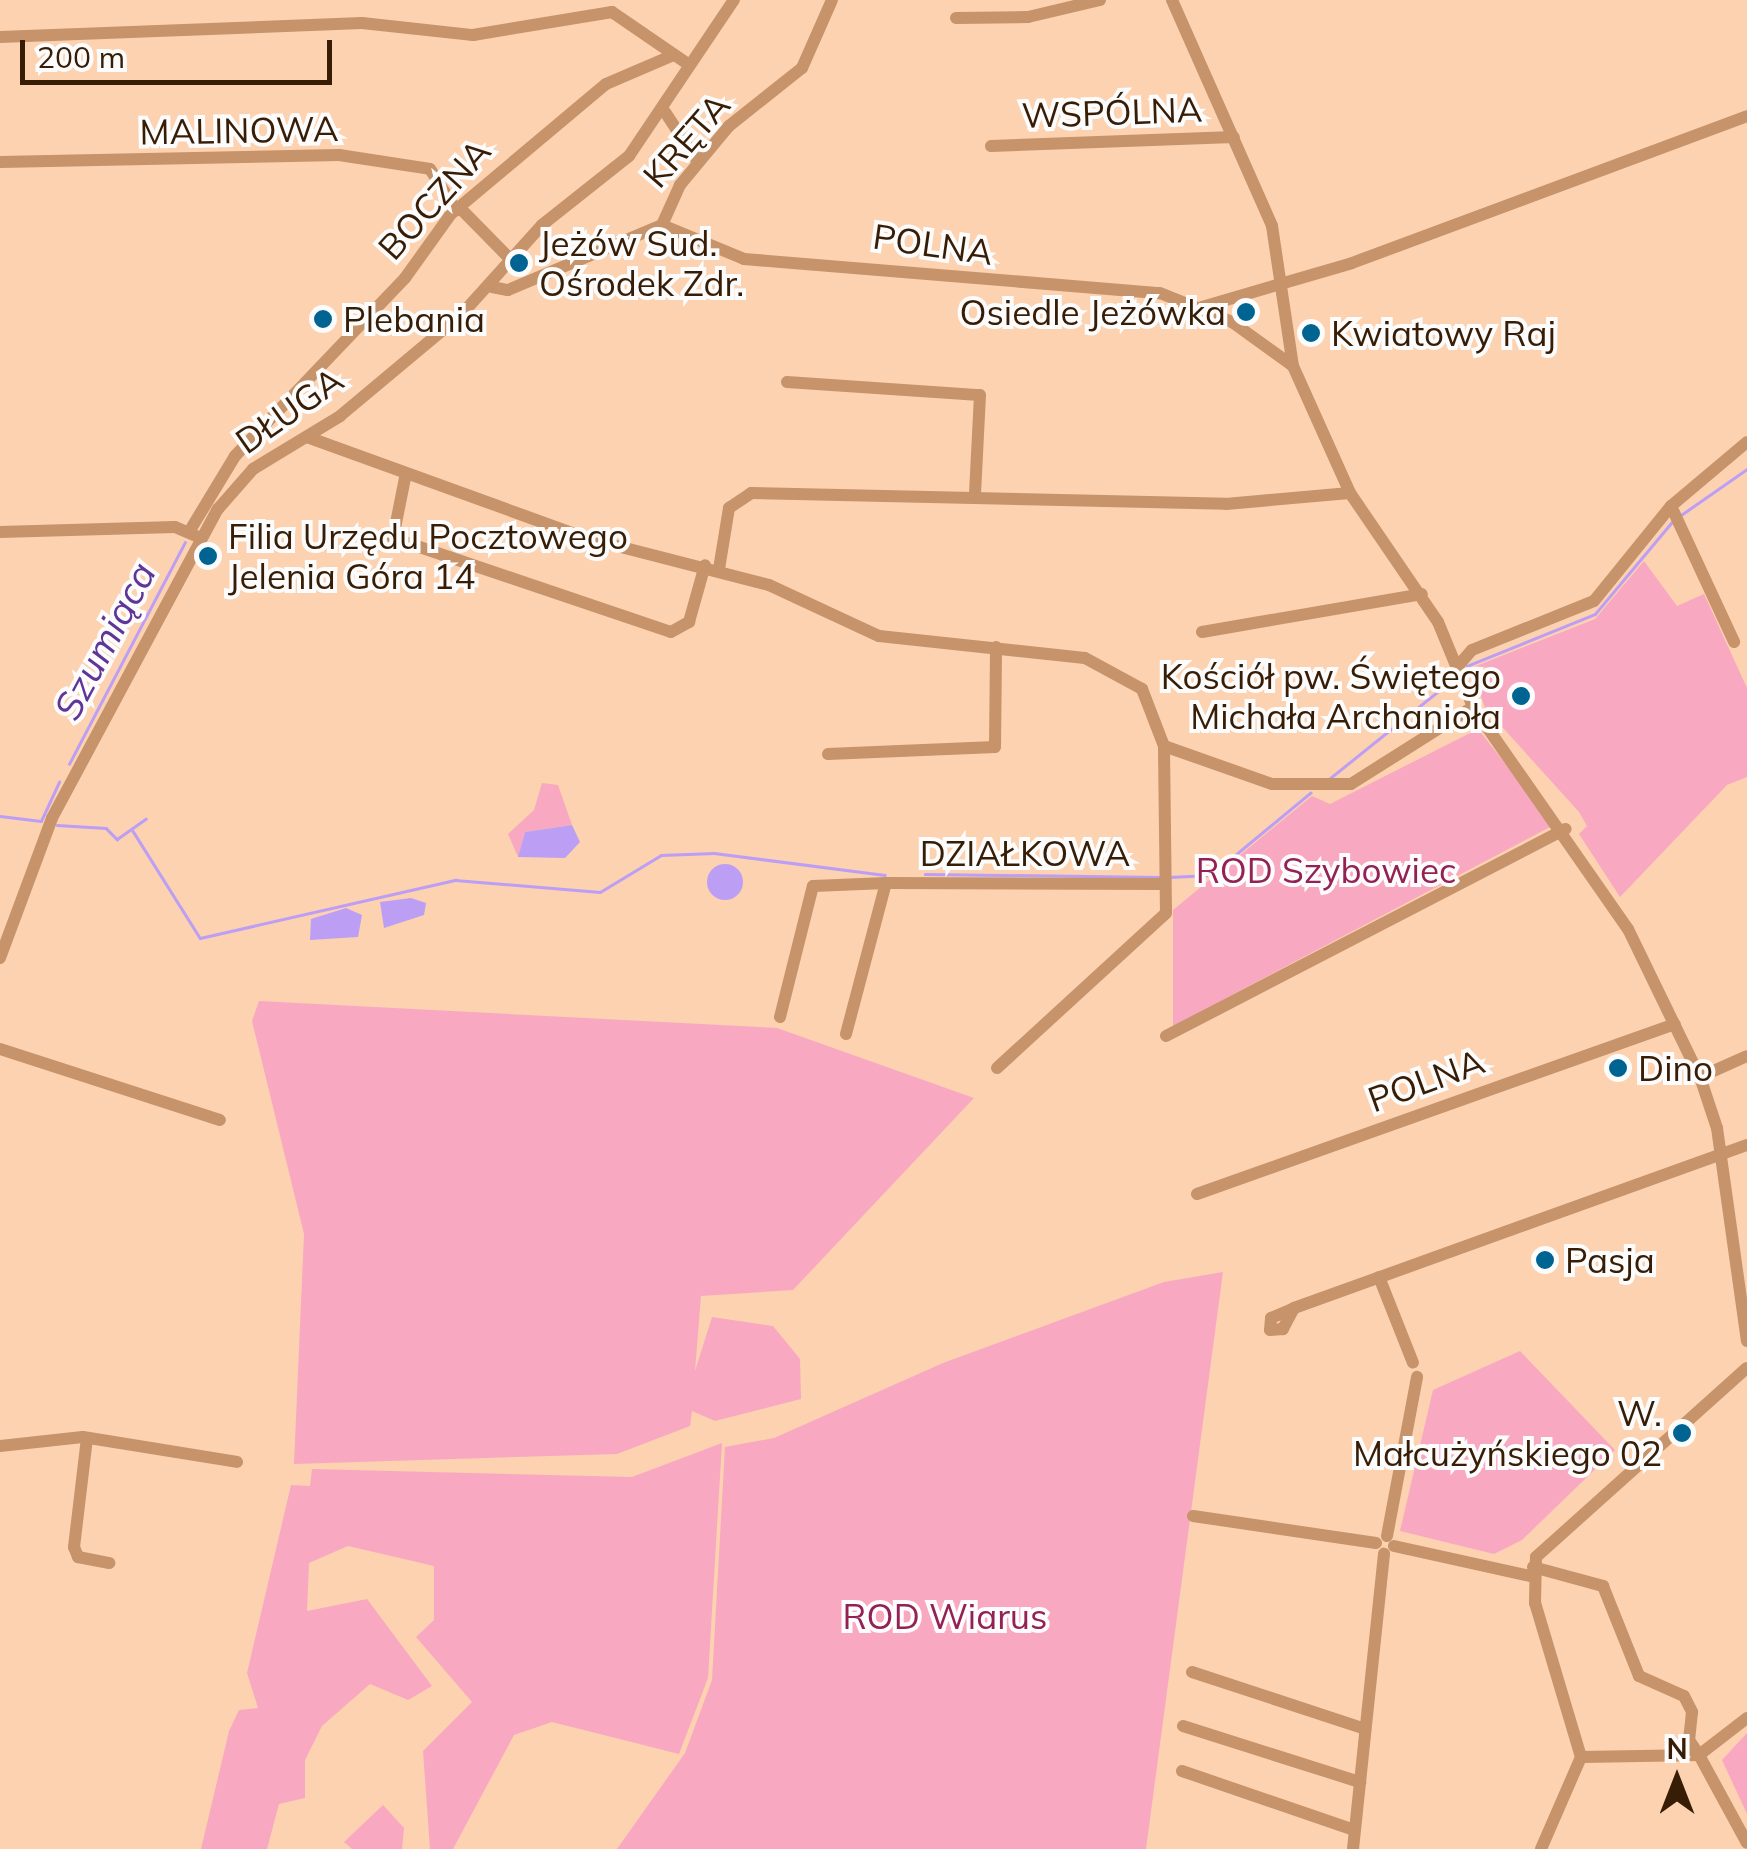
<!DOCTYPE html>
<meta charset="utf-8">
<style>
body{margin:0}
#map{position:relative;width:1747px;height:1849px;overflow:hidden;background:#fcd2b1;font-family:Mulish,sans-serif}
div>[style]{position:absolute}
.green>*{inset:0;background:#f9a8c1}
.water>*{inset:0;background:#bc9ef5}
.round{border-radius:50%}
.stream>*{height:2.5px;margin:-1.25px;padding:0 1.25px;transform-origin:1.25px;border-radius:1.25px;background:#bc9ef5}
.minor>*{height:12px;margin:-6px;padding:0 6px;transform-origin:6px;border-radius:6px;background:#c6936a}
.dots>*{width:28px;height:28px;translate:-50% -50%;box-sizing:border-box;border:5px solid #fcfcfc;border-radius:50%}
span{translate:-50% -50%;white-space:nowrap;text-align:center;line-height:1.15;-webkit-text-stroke:8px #fcfcfc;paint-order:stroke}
.street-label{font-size:35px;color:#381d06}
.poi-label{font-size:35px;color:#381d06}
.left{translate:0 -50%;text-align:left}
.right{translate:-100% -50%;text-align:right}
.park-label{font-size:35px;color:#942154}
.water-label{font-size:38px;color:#5f3599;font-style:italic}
.north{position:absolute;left:1627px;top:1729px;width:100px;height:100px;-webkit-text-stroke:8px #fcfcfc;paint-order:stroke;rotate:0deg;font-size:28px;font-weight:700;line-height:40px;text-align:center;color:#381d06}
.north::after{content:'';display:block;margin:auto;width:35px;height:45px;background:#381d06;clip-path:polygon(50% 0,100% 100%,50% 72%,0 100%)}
.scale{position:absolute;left:20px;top:40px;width:312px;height:45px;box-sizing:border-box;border:5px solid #381d06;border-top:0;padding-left:12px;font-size:30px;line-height:35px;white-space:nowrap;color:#381d06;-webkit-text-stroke:8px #fcfcfc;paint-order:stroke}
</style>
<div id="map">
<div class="green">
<i style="clip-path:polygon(1644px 561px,1677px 606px,1704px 594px,1747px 688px,1747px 777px,1727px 785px,1620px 897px,1579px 834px,1587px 826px,1579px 812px,1485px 708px,1478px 688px,1489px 668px,1476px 666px,1595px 619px)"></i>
<i style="clip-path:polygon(1478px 729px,1554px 825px,1173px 1026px,1173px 910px,1312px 796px,1330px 804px)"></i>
<i style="clip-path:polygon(542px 783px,558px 785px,572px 825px,525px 832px,518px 857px,508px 834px,534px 810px)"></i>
<i style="clip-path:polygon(259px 1001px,777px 1028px,974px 1098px,793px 1290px,701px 1296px,695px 1371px,712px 1317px,773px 1326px,800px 1359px,801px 1399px,715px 1421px,692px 1411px,690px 1426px,617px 1454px,294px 1464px,304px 1234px,252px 1021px)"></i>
<i style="clip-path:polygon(1223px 1272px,1146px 1849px,617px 1849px,685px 1753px,712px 1680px,725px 1447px,774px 1438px,943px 1363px,1164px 1282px)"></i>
<i style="clip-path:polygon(1520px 1351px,1615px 1450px,1522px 1540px,1494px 1554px,1400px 1531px,1433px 1390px)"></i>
<i style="clip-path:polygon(722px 1443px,708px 1678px,679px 1754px,552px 1722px,514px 1735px,453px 1849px,430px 1849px,423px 1751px,472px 1702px,416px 1637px,434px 1620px,434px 1566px,348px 1546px,309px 1563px,307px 1611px,367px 1599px,432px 1686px,408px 1700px,370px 1684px,322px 1726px,305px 1760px,305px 1798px,279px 1804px,267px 1849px,201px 1849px,229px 1731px,239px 1710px,258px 1708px,247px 1673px,291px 1485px,310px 1486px,312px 1469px,632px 1477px)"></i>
<i style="clip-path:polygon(1747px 1733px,1747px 1814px,1722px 1760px)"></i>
<i style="clip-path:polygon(383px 1805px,404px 1828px,402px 1849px,352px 1849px,344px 1842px)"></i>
</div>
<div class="water">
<i style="clip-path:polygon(572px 825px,580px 842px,565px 858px,518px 857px,525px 832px)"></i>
<i class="round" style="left:707px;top:864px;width:36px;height:36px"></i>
<i style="clip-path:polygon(411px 898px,426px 903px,424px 915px,384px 928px,380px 902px)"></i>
<i style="clip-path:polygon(346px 908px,362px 915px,358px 937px,310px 940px,311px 919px)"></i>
</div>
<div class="stream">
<i style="left:1681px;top:515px;width:80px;rotate:-34.9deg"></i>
<i style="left:1467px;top:666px;width:138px;rotate:-22.1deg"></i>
<i style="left:1595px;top:614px;width:119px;rotate:-50.1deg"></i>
<i style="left:69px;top:764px;width:250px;rotate:-62.4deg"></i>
<i style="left:1329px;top:779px;width:158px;rotate:-38.8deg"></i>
<i style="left:0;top:816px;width:41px;rotate:7deg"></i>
<i style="left:41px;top:821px;width:43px;rotate:-65.2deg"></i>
<i style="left:57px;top:825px;width:49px;rotate:3.5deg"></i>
<i style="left:106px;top:828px;width:16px;rotate:45deg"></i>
<i style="left:117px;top:839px;width:35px;rotate:-35deg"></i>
<i style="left:133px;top:831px;width:126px;rotate:57.9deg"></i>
<i style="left:200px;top:938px;width:262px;rotate:-12.8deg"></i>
<i style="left:455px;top:880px;width:145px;rotate:4.7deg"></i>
<i style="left:600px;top:892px;width:71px;rotate:-31.2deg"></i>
<i style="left:661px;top:855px;width:53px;rotate:-2.2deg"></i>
<i style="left:714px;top:853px;width:172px;rotate:7.3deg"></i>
<i style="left:925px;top:874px;width:236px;rotate:0.7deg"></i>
<i style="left:1169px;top:877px;width:42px;rotate:-2.7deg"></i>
<i style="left:1211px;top:875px;width:129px;rotate:-39.6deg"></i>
</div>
<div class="minor">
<i style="left:1172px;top:0;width:247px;rotate:66.1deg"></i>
<i style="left:1272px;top:226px;width:142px;rotate:81.5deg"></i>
<i style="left:956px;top:18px;width:72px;rotate:-0.8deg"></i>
<i style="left:1028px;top:17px;width:74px;rotate:-13.3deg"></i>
<i style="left:0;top:37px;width:362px;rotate:-2.2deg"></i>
<i style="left:362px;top:23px;width:112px;rotate:6.2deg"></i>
<i style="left:473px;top:35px;width:141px;rotate:-9.4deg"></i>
<i style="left:612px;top:12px;width:92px;rotate:34.4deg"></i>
<i style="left:665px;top:112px;width:60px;rotate:56.6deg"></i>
<i style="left:991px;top:146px;width:243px;rotate:-2.1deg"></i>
<i style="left:0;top:162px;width:339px;rotate:-1.2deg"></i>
<i style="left:339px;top:155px;width:92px;rotate:8.7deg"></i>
<i style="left:430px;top:169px;width:49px;rotate:57.6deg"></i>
<i style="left:460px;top:208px;width:76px;rotate:45.5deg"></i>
<i style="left:662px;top:225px;width:89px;rotate:22.5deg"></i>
<i style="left:744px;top:259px;width:417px;rotate:4.7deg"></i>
<i style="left:1160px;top:293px;width:78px;rotate:21.9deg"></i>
<i style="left:1232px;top:322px;width:75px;rotate:35.8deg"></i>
<i style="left:1293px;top:366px;width:139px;rotate:65.8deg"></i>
<i style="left:1350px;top:493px;width:156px;rotate:55.7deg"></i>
<i style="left:1438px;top:622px;width:92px;rotate:67.6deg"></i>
<i style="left:1473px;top:707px;width:271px;rotate:55.1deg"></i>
<i style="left:1628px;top:929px;width:165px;rotate:64.1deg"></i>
<i style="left:1700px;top:1077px;width:54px;rotate:71.6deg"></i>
<i style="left:1717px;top:1128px;width:215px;rotate:82deg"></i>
<i style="left:662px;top:225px;width:44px;rotate:-65.8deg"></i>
<i style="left:680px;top:185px;width:77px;rotate:-50.3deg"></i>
<i style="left:729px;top:126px;width:93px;rotate:-38.5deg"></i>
<i style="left:802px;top:68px;width:74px;rotate:-66.2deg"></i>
<i style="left:492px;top:287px;width:16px;rotate:11deg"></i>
<i style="left:508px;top:290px;width:167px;rotate:-22.9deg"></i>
<i style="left:1202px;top:307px;width:156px;rotate:-16.3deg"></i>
<i style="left:1352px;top:263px;width:421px;rotate:-20.4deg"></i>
<i style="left:787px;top:382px;width:193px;rotate:3.9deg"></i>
<i style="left:980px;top:395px;width:100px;rotate:92.9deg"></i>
<i style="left:307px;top:437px;width:297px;rotate:19.9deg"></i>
<i style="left:586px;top:538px;width:189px;rotate:14.4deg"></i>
<i style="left:769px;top:585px;width:121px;rotate:24.9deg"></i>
<i style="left:879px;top:636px;width:207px;rotate:6.1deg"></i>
<i style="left:1085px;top:658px;width:65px;rotate:28.5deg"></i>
<i style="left:1142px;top:689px;width:61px;rotate:68.9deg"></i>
<i style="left:1164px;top:746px;width:114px;rotate:19.4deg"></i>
<i style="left:1272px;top:784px;width:79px"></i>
<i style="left:1351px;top:784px;width:144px;rotate:-32.3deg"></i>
<i style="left:405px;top:478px;width:61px;rotate:101.3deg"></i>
<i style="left:393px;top:538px;width:293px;rotate:18.7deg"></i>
<i style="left:671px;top:632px;width:21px;rotate:-29deg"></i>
<i style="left:689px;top:622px;width:59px;rotate:-74.3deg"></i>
<i style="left:1671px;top:506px;width:150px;rotate:65.1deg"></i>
<i style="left:0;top:532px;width:175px;rotate:-1.6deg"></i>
<i style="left:175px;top:527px;width:23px;rotate:23deg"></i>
<i style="left:189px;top:532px;width:89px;rotate:-58.8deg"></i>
<i style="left:235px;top:456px;width:246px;rotate:-46.3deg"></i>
<i style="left:405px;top:278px;width:79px;rotate:-54.3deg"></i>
<i style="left:451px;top:214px;width:202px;rotate:-40deg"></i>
<i style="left:606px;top:84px;width:71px;rotate:-23.3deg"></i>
<i style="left:719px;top:569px;width:62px;rotate:-80.7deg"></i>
<i style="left:729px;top:508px;width:27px;rotate:-34deg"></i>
<i style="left:751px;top:493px;width:475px;rotate:1.3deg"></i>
<i style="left:1226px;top:504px;width:124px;rotate:-5.1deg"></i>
<i style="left:1202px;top:632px;width:223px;rotate:-9.8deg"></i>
<i style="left:1458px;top:666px;width:21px;rotate:-49deg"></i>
<i style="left:1472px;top:650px;width:131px;rotate:-21.9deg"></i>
<i style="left:1594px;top:601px;width:122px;rotate:-51deg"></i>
<i style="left:1671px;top:506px;width:99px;rotate:-40.1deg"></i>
<i style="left:828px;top:754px;width:167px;rotate:-2.4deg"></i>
<i style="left:995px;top:747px;width:100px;rotate:-89.4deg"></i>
<i style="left:0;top:958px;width:149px;rotate:-69.6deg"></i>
<i style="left:52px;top:818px;width:351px;rotate:-61.8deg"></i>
<i style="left:218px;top:509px;width:53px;rotate:-48.8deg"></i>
<i style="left:253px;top:469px;width:102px;rotate:-31.3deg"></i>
<i style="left:340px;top:416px;width:158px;rotate:-39.9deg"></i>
<i style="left:461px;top:315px;width:121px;rotate:-48deg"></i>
<i style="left:542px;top:225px;width:111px;rotate:-38.4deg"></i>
<i style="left:629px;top:156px;width:188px;rotate:-56.1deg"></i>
<i style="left:780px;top:1017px;width:135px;rotate:-75.9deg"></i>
<i style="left:813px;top:886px;width:73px;rotate:-2.4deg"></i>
<i style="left:846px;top:1034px;width:156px;rotate:-75.2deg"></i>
<i style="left:886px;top:883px;width:278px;rotate:0.2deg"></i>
<i style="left:1166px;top:1036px;width:450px;rotate:-27.4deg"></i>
<i style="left:0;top:1049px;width:231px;rotate:17.9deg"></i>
<i style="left:997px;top:1068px;width:229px;rotate:-42.5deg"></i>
<i style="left:1166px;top:913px;width:167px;rotate:-90.7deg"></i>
<i style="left:1700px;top:1077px;width:51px;rotate:-24.1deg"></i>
<i style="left:1197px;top:1194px;width:507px;rotate:-19.58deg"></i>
<i style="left:1379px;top:1277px;width:92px;rotate:68.4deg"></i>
<i style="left:1294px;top:1308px;width:24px;rotate:118deg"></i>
<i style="left:1283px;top:1329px;width:13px;rotate:176deg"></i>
<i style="left:1270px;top:1330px;width:12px;rotate:-85deg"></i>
<i style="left:1271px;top:1318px;width:25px;rotate:-23deg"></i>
<i style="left:1294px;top:1308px;width:481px;rotate:-19.8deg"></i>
<i style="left:87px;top:1438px;width:110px;rotate:96.8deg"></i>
<i style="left:74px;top:1547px;width:11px;rotate:68deg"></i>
<i style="left:78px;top:1557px;width:32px;rotate:11deg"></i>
<i style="left:0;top:1446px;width:83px;rotate:-6.2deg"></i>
<i style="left:83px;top:1437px;width:156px;rotate:9.2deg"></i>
<i style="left:1193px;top:1516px;width:185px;rotate:8.4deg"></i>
<i style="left:1387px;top:1536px;width:162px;rotate:-79.3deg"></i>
<i style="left:1394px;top:1546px;width:140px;rotate:12.4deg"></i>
<i style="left:1533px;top:1567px;width:73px;rotate:15.2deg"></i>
<i style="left:1603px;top:1586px;width:97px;rotate:68.2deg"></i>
<i style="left:1639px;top:1676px;width:49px;rotate:24deg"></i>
<i style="left:1684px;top:1696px;width:18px;rotate:63deg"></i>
<i style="left:1692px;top:1712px;width:28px;rotate:96deg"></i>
<i style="left:1689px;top:1740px;width:18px;rotate:56deg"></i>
<i style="left:1699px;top:1755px;width:118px;rotate:179deg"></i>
<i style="left:1192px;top:1672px;width:182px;rotate:18.2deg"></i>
<i style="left:1747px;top:1718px;width:61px;rotate:142.4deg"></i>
<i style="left:1699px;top:1755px;width:100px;rotate:61.4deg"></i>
<i style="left:1183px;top:1726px;width:186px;rotate:17.6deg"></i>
<i style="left:1182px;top:1771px;width:182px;rotate:18.9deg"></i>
<i style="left:1353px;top:1849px;width:297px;rotate:-84deg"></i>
<i style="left:1541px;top:1849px;width:100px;rotate:-66.5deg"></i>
<i style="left:1581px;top:1757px;width:161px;rotate:-106.6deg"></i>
<i style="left:1535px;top:1603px;width:46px;rotate:-88.8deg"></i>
<i style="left:1536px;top:1557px;width:283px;rotate:-41.9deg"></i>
</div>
<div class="dots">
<i style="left:519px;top:263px;background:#006493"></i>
<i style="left:1246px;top:312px;background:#006493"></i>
<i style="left:323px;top:319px;background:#006493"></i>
<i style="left:1311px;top:333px;background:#006493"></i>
<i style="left:208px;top:556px;background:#006493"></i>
<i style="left:1521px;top:696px;background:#006493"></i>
<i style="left:1618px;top:1068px;background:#006493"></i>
<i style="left:1545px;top:1260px;background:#006493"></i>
<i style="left:1682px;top:1433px;background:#006493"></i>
</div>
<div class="street-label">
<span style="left:1112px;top:112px;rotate:-2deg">WSPÓLNA</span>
<span style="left:239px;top:130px;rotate:-1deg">MALINOWA</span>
<span style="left:686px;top:140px;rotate:-49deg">KRĘTA</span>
<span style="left:434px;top:199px;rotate:-48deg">BOCZNA</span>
<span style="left:933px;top:244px;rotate:8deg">POLNA</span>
<span style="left:289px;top:410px;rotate:-35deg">DŁUGA</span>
<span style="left:1025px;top:853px">DZIAŁKOWA</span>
<span style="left:1426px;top:1080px;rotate:-20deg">POLNA</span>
</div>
<div class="poi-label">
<span class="left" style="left:539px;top:263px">Jeżów Sud.<br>Ośrodek Zdr.</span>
<span class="right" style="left:1226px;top:312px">Osiedle Jeżówka</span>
<span class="left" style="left:343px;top:319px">Plebania</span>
<span class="left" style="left:1331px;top:333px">Kwiatowy Raj</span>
<span class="left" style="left:228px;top:556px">Filia Urzędu Pocztowego<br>Jelenia Góra 14</span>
<span class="right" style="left:1501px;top:696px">Kościół pw. Świętego<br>Michała Archanioła</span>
<span class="left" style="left:1638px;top:1068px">Dino</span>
<span class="left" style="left:1565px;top:1260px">Pasja</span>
<span class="right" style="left:1662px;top:1433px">W.<br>Małcużyńskiego 02</span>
</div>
<div class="park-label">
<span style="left:1326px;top:870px">ROD Szybowiec</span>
<span style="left:945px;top:1616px">ROD Wiarus</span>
</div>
<div class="water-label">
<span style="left:105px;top:641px;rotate:-62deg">Szumiąca</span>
</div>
<div class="north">N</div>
<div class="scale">200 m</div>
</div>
